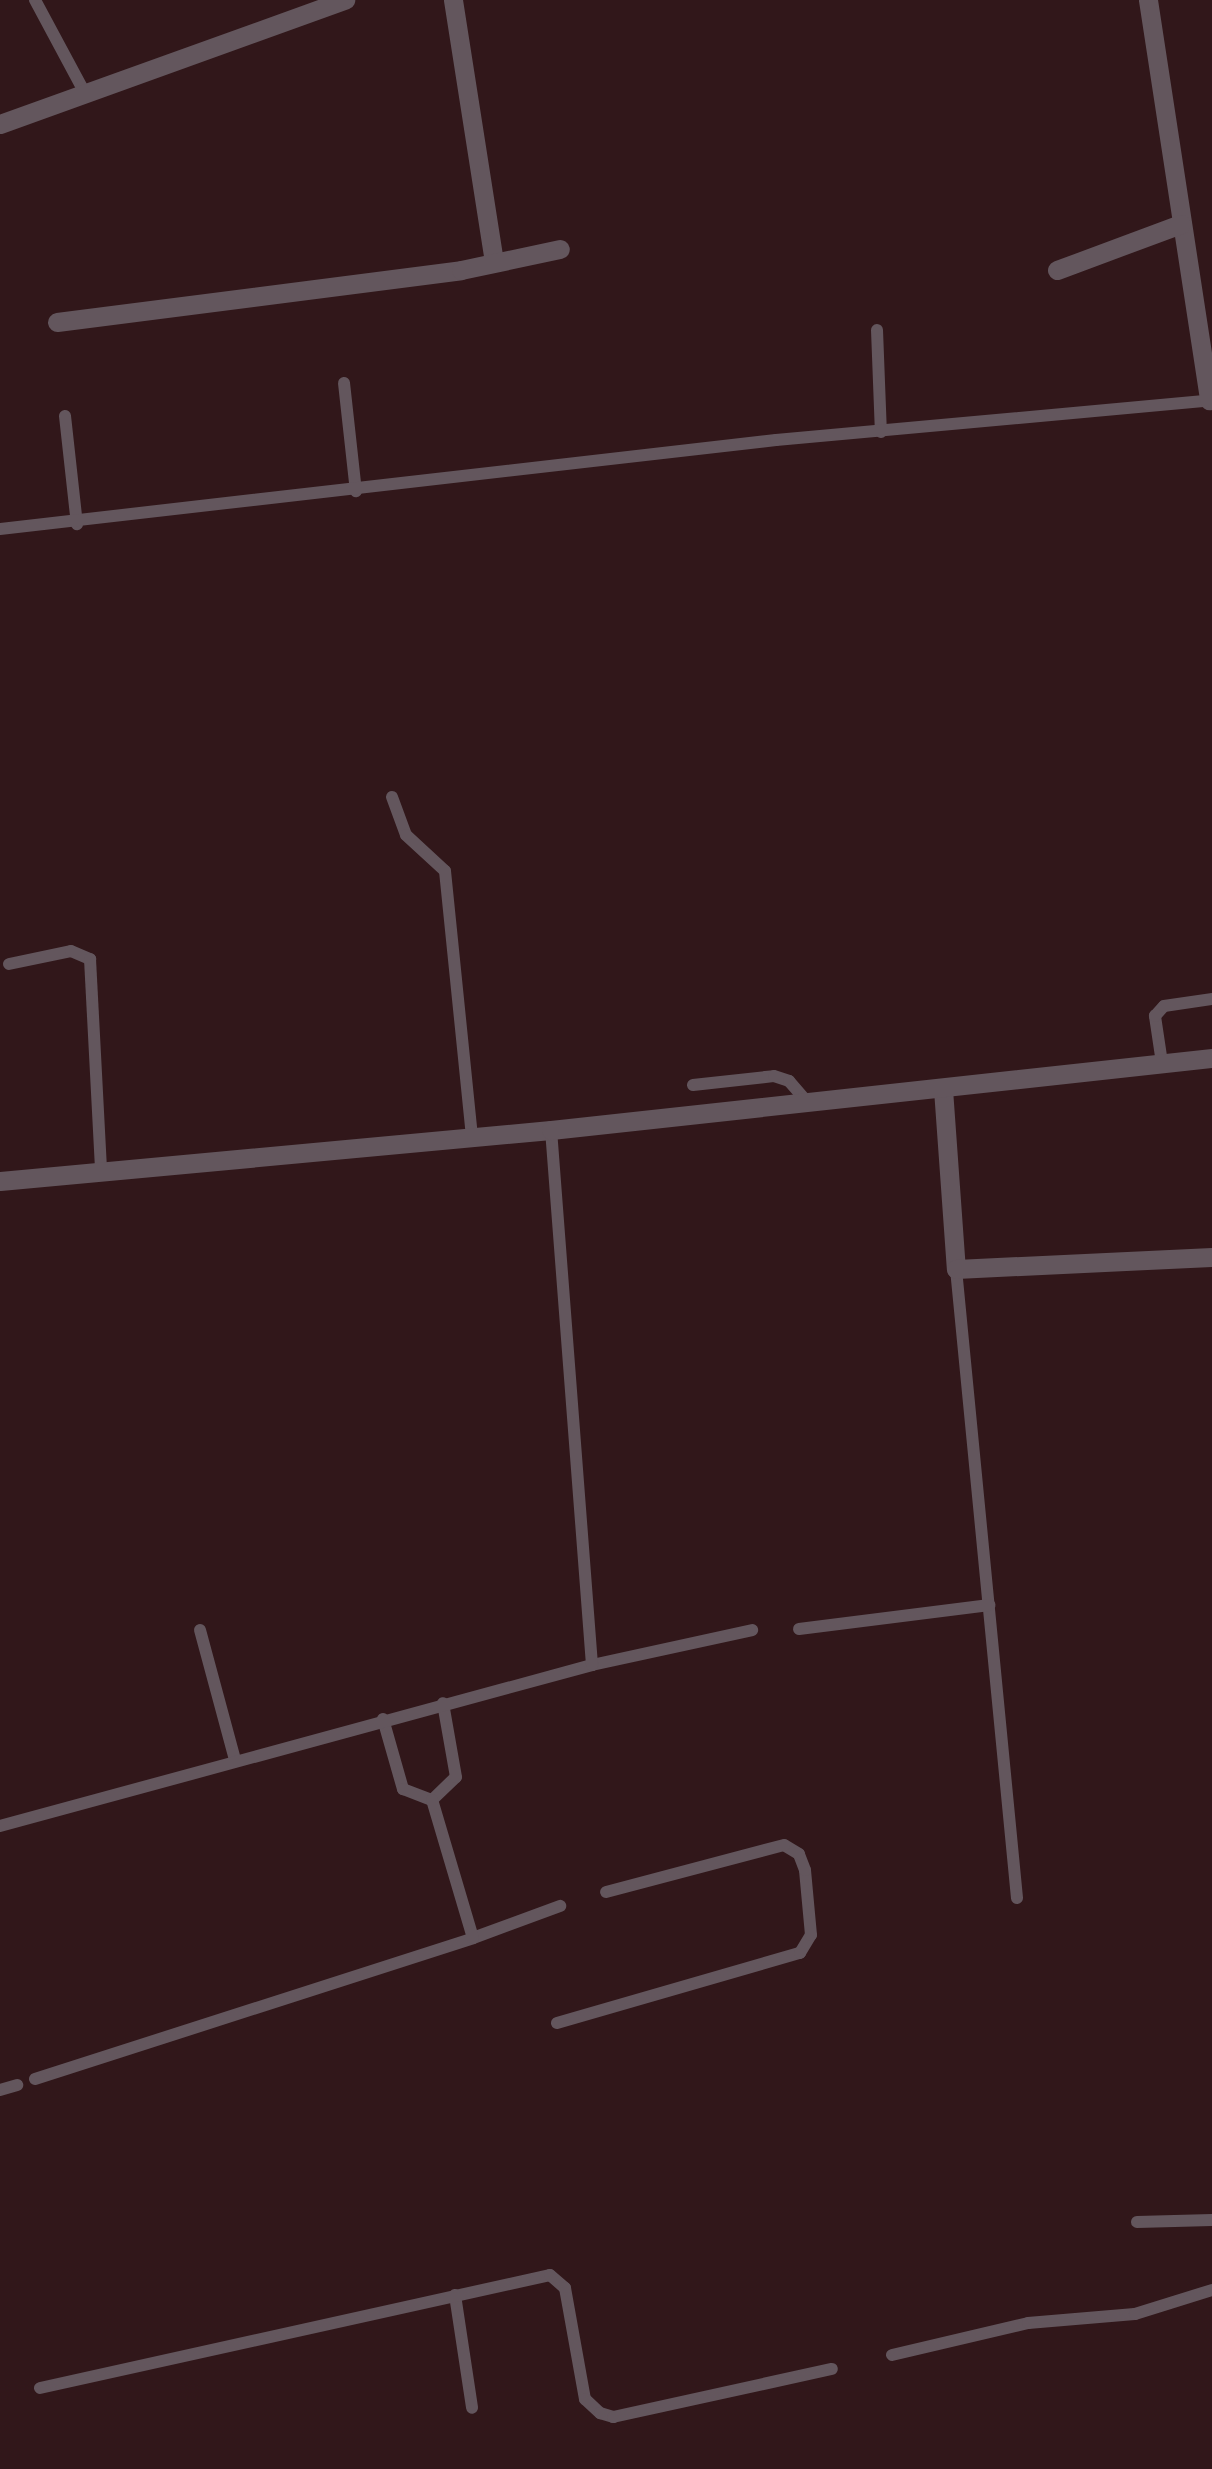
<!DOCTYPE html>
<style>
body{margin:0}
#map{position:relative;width:1212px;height:2469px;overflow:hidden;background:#31171a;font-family:"Work Sans",sans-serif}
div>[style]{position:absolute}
.service>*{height:12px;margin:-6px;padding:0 6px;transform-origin:6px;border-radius:6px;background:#63565d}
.minor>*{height:19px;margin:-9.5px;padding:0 9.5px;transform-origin:9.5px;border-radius:9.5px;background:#63565d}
span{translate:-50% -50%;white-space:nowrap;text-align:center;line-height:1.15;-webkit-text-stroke:7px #31171a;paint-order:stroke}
</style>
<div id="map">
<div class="service">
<i style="left:35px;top:0;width:108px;rotate:61.8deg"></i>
<i style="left:877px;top:330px;width:102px;rotate:87.8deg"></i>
<i style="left:344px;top:383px;width:109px;rotate:83.7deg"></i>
<i style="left:65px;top:416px;width:109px;rotate:83.7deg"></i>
<i style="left:0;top:529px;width:781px;rotate:-6.54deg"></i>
<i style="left:776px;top:440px;width:438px;rotate:-5.2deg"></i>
<i style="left:392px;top:797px;width:40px;rotate:69.8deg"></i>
<i style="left:406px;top:835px;width:53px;rotate:42.7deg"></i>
<i style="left:445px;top:871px;width:266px;rotate:84.2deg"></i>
<i style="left:9px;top:964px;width:63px;rotate:-11.8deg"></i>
<i style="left:71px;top:951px;width:21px;rotate:23deg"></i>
<i style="left:90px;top:959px;width:212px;rotate:87deg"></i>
<i style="left:1162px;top:1063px;width:48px;rotate:-98.5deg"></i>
<i style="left:1155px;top:1016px;width:13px;rotate:-48deg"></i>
<i style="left:1164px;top:1006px;width:49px;rotate:-8.3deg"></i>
<i style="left:693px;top:1085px;width:81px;rotate:-6.3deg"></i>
<i style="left:774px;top:1076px;width:16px;rotate:18deg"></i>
<i style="left:789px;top:1081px;width:28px;rotate:49deg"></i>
<i style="left:956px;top:1269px;width:632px;rotate:84.46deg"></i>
<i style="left:799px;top:1629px;width:192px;rotate:-7.2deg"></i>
<i style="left:200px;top:1630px;width:135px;rotate:74.9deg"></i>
<i style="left:592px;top:1665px;width:164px;rotate:-12.3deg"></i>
<i style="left:383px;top:1719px;width:73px;rotate:74.1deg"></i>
<i style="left:403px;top:1789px;width:31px;rotate:21deg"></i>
<i style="left:432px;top:1800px;width:33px;rotate:-44deg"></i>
<i style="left:456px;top:1777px;width:75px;rotate:-100deg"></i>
<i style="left:0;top:1826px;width:614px;rotate:-15.21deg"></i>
<i style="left:592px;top:1665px;width:537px;rotate:-94.38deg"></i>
<i style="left:473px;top:1938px;width:93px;rotate:-20.2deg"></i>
<i style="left:557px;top:2023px;width:253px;rotate:-16.1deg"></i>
<i style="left:800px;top:1953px;width:21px;rotate:-59deg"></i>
<i style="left:811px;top:1935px;width:65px;rotate:-95.3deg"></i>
<i style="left:805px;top:1870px;width:17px;rotate:-111deg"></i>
<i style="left:799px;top:1854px;width:17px;rotate:-149deg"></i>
<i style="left:784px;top:1845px;width:184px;rotate:165.2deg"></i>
<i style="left:35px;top:2079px;width:460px;rotate:-17.8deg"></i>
<i style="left:473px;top:1938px;width:144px;rotate:-106.5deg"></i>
<i style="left:0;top:2090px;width:18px;rotate:-16deg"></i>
<i style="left:1137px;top:2222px;width:75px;rotate:-1.5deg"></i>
<i style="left:455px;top:2295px;width:114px;rotate:81.4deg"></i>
<i style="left:892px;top:2355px;width:140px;rotate:-13.2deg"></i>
<i style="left:1028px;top:2323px;width:107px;rotate:-4.8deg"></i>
<i style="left:1135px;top:2314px;width:81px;rotate:-17.3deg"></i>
<i style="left:40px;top:2388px;width:522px;rotate:-12.49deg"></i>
<i style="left:550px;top:2275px;width:20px;rotate:41deg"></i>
<i style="left:565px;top:2288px;width:113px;rotate:79.8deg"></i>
<i style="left:585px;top:2399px;width:21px;rotate:43deg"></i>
<i style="left:600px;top:2413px;width:14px;rotate:17deg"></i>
<i style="left:613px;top:2417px;width:224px;rotate:-12.4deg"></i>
</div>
<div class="minor">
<i style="left:453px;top:0;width:264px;rotate:81.1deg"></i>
<i style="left:1148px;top:0;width:405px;rotate:81.3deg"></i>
<i style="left:0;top:124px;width:367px;rotate:-19.8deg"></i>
<i style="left:1057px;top:270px;width:132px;rotate:-20.4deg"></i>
<i style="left:57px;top:322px;width:407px;rotate:-7.3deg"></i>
<i style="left:461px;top:270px;width:101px;rotate:-12deg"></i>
<i style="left:943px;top:1089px;width:180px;rotate:85.9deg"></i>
<i style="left:956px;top:1269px;width:256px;rotate:-2.7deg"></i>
<i style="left:0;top:1181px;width:553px;rotate:-5.29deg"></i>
<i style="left:551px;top:1130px;width:665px;rotate:-6.22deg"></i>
</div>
</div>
